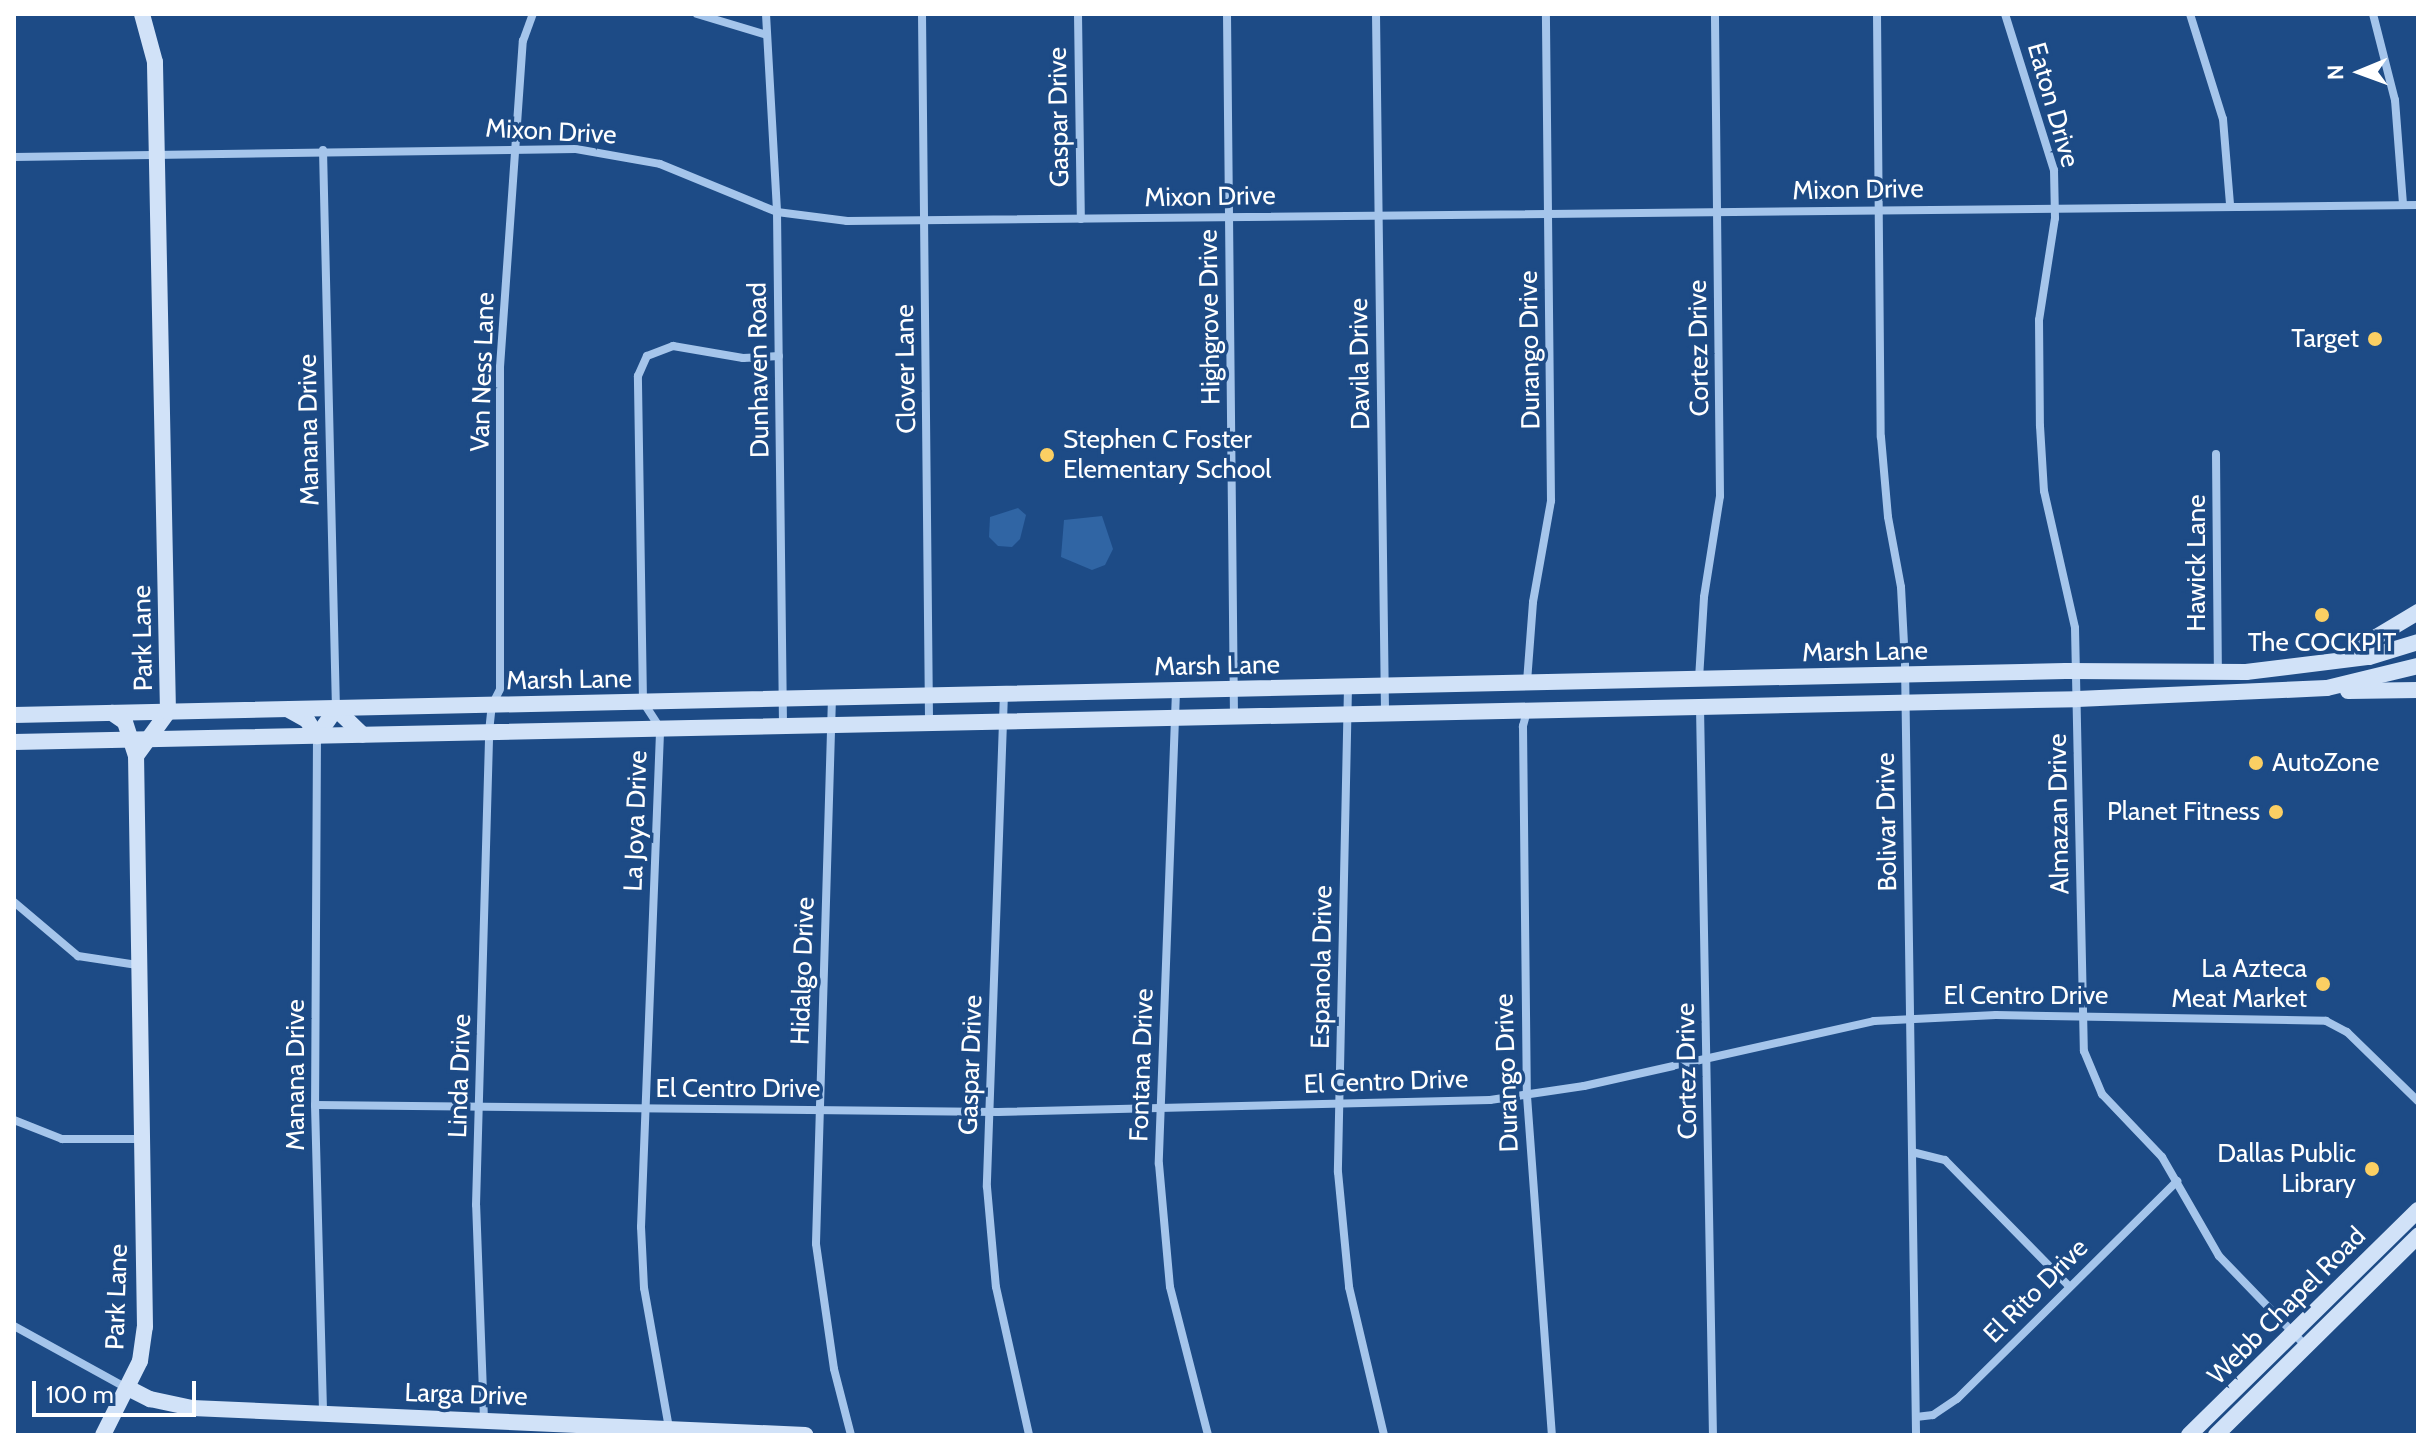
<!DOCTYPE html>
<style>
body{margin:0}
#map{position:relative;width:2432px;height:1449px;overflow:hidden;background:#1d4b86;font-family:Cabin,sans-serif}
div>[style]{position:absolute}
.green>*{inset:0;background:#3065a4}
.street>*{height:8px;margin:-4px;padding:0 4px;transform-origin:4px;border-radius:4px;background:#a5c5eb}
.secondary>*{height:16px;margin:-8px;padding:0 8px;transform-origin:8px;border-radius:8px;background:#d1e2f8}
.dots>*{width:22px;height:22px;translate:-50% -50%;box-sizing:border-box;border:4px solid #1d4b86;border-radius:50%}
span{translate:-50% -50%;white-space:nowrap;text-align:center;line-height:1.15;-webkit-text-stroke:7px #1d4b86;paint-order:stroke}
.street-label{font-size:26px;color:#fff}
.poi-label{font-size:26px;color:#fff}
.right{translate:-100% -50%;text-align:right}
.left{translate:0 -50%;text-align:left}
.frame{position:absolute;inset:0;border:16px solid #fff;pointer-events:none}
.north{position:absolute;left:2320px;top:32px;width:80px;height:80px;-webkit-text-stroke:6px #1d4b86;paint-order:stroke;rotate:269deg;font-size:22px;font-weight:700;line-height:32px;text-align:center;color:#fff}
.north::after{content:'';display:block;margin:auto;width:28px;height:36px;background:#fff;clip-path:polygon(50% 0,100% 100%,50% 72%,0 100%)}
.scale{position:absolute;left:32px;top:1381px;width:164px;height:36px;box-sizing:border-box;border:4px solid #fff;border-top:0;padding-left:10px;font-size:24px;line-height:28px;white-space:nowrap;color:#fff;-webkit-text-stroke:6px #1d4b86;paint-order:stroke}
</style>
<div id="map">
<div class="green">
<i style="clip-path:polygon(1018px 508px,1026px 515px,1020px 539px,1012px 547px,998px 546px,989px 537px,990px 517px)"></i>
<i style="clip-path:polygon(1102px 516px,1113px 549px,1105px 565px,1092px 570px,1061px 557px,1064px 520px)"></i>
</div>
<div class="street">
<i style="left:697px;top:14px;width:73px;rotate:16.7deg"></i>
<i style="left:766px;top:14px;width:198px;rotate:86.8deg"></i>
<i style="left:777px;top:212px;width:514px;rotate:89.33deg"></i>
<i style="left:922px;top:14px;width:709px;rotate:89.43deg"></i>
<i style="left:1078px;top:14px;width:205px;rotate:89.2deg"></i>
<i style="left:1227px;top:14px;width:703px;rotate:89.43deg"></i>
<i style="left:1376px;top:14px;width:699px;rotate:89.26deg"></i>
<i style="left:1877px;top:14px;width:423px;rotate:89.5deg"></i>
<i style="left:1881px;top:437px;width:80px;rotate:85deg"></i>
<i style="left:1888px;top:517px;width:71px;rotate:79.5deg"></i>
<i style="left:1901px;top:587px;width:77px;rotate:87deg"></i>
<i style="left:1905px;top:664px;width:771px;rotate:89.18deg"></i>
<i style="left:2005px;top:14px;width:164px;rotate:72.6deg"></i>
<i style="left:2054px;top:170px;width:48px;rotate:88.8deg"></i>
<i style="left:2055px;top:218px;width:103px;rotate:98.9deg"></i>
<i style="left:2039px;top:320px;width:106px;rotate:89.5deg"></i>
<i style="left:2040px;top:426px;width:65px;rotate:86.5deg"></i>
<i style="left:2044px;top:491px;width:140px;rotate:77.2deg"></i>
<i style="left:2075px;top:628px;width:423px;rotate:88.8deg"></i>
<i style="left:2084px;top:1051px;width:47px;rotate:67.3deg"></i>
<i style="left:2102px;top:1094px;width:87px;rotate:46.4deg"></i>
<i style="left:2162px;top:1157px;width:114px;rotate:60.1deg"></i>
<i style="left:2219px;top:1256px;width:124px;rotate:46deg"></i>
<i style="left:2190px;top:14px;width:110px;rotate:72.6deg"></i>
<i style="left:2223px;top:119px;width:86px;rotate:85.3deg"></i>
<i style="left:2373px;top:14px;width:89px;rotate:75.7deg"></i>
<i style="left:2395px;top:100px;width:105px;rotate:85.6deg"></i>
<i style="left:323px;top:150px;width:558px;rotate:88.67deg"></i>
<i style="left:14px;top:157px;width:562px;rotate:-0.82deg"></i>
<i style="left:576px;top:149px;width:85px;rotate:10.1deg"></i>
<i style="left:660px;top:164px;width:126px;rotate:22.3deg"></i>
<i style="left:777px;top:212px;width:71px;rotate:7.3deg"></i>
<i style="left:847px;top:221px;width:1571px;rotate:-0.58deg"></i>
<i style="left:2216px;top:454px;width:218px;rotate:89.5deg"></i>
<i style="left:1699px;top:679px;width:82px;rotate:-86.5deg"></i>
<i style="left:1704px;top:597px;width:102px;rotate:-81deg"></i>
<i style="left:1720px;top:496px;width:482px;rotate:-90.6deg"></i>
<i style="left:1527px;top:682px;width:80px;rotate:-85.7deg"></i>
<i style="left:1533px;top:602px;width:103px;rotate:-79.9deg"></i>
<i style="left:1551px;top:501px;width:487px;rotate:-90.6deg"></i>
<i style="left:1348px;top:687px;width:485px;rotate:91.2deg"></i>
<i style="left:1338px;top:1172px;width:116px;rotate:84.5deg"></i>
<i style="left:1349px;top:1287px;width:152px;rotate:76.7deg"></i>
<i style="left:1176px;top:691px;width:473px;rotate:92.1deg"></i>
<i style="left:1159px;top:1164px;width:123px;rotate:84.9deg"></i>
<i style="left:1170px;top:1287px;width:153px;rotate:75.6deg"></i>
<i style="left:1004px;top:693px;width:494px;rotate:92deg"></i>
<i style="left:987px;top:1187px;width:100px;rotate:84.9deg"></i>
<i style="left:996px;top:1287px;width:152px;rotate:77.4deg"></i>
<i style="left:832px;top:697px;width:547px;rotate:91.68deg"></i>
<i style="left:816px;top:1244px;width:126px;rotate:81.8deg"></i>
<i style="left:834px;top:1369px;width:68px;rotate:75.6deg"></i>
<i style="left:1700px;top:707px;width:728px;rotate:88.98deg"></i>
<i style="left:1527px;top:711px;width:16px;rotate:105deg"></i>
<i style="left:1523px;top:726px;width:370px;rotate:89.4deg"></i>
<i style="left:1527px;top:1096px;width:340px;rotate:85.8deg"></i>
<i style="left:317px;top:736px;width:369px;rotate:90.3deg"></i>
<i style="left:315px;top:1105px;width:308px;rotate:88.5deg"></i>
<i style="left:14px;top:902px;width:84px;rotate:40.2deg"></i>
<i style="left:78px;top:956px;width:60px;rotate:8.7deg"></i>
<i style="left:315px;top:1105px;width:683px;rotate:0.59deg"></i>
<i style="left:998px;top:1112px;width:492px;rotate:-1.4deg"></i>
<i style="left:1490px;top:1100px;width:95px;rotate:-8.5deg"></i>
<i style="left:1584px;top:1086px;width:297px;rotate:-12.6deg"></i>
<i style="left:1874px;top:1021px;width:122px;rotate:-2.8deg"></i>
<i style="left:1996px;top:1015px;width:330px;rotate:1deg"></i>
<i style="left:2326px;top:1021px;width:24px;rotate:28deg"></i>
<i style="left:2347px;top:1032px;width:99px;rotate:44.2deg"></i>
<i style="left:14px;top:1120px;width:52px;rotate:21.6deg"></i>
<i style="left:62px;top:1139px;width:79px"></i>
<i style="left:1912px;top:1152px;width:34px;rotate:14deg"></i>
<i style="left:1945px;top:1160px;width:177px;rotate:45.5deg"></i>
<i style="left:14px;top:1326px;width:129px;rotate:28.8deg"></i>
<i style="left:1916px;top:1417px;width:17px;rotate:-7deg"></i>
<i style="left:1933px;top:1415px;width:29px;rotate:-34deg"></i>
<i style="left:1957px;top:1399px;width:310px;rotate:-44.7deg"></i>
<i style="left:484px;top:1420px;width:215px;rotate:-92.1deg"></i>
<i style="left:476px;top:1205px;width:473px;rotate:-88.4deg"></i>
<i style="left:489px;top:732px;width:27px;rotate:-84deg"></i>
<i style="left:492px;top:705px;width:18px;rotate:-63deg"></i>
<i style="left:500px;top:689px;width:322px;rotate:-90deg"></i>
<i style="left:500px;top:367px;width:327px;rotate:-86deg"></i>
<i style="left:523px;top:41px;width:29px;rotate:-70deg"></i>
<i style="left:669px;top:1428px;width:142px;rotate:-100.1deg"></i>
<i style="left:644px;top:1288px;width:61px;rotate:-92.8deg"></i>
<i style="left:641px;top:1227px;width:499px;rotate:-87.8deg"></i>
<i style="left:660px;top:728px;width:31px;rotate:-123deg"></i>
<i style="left:643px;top:702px;width:326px;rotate:-90.9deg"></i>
<i style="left:638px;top:376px;width:22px;rotate:-66deg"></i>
<i style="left:647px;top:356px;width:28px;rotate:-21deg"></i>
<i style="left:673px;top:346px;width:71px;rotate:9.7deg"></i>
<i style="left:743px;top:358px;width:36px;rotate:-3deg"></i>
</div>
<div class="secondary">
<i style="left:2341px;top:658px;width:90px;rotate:-30.9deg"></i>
<i style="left:2348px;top:691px;width:70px;rotate:-0.8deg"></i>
<i style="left:289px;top:710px;width:21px;rotate:29deg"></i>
<i style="left:307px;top:720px;width:19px;rotate:58deg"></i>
<i style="left:317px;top:736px;width:33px;rotate:-55deg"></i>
<i style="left:336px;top:709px;width:37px;rotate:44deg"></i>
<i style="left:14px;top:715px;width:2052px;rotate:-1.23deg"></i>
<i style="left:2066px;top:671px;width:180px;rotate:0.3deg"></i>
<i style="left:2246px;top:672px;width:124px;rotate:-7deg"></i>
<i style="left:2369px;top:657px;width:51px;rotate:-17deg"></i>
<i style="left:14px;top:742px;width:2063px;rotate:-1.19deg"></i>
<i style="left:2077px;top:699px;width:250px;rotate:-2.5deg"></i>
<i style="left:2327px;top:688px;width:94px;rotate:-13.6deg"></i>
<i style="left:136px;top:756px;width:54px;rotate:-54deg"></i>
<i style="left:168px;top:712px;width:650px;rotate:-91.15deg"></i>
<i style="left:155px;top:62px;width:50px;rotate:-105.2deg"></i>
<i style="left:128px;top:1388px;width:25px;rotate:27deg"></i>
<i style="left:150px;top:1399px;width:43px;rotate:12.1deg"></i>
<i style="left:192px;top:1408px;width:614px;rotate:2.52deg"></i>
<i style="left:103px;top:1435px;width:83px;rotate:-63.4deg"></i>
<i style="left:140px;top:1361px;width:34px;rotate:-82deg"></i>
<i style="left:145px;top:1327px;width:571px;rotate:-90.9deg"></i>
<i style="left:136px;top:756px;width:36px;rotate:-108deg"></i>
<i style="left:125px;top:722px;width:16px;rotate:-145deg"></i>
<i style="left:2189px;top:1435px;width:321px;rotate:-44.5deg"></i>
<i style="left:2216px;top:1435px;width:284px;rotate:-44.6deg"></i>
</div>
<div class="dots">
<i style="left:2375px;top:339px;background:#fbcf63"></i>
<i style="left:1047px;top:455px;background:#fbcf63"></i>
<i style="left:2322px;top:615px;background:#fbcf63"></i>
<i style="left:2256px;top:763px;background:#fbcf63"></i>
<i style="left:2276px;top:812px;background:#fbcf63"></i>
<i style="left:2323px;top:984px;background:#fbcf63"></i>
<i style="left:2372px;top:1169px;background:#fbcf63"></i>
</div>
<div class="street-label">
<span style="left:2053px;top:105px;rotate:74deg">Eaton Drive</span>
<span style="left:1059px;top:117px;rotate:-91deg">Gaspar Drive</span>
<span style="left:551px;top:132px;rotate:3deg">Mixon Drive</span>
<span style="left:1858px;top:190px;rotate:-1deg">Mixon Drive</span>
<span style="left:1210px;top:197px;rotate:-1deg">Mixon Drive</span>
<span style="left:1210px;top:317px;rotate:-91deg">Highgrove Drive</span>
<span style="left:1699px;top:348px;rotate:-91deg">Cortez Drive</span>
<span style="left:1530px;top:350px;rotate:-91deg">Durango Drive</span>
<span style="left:1360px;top:364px;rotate:-91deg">Davila Drive</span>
<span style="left:906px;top:369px;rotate:-91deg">Clover Lane</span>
<span style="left:759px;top:370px;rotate:-91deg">Dunhaven Road</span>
<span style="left:483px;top:372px;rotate:-88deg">Van Ness Lane</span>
<span style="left:309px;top:430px;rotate:-91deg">Manana Drive</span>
<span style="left:2197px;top:563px;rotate:-90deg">Hawick Lane</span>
<span style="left:143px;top:638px;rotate:-91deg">Park Lane</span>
<span style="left:1865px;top:652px;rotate:-1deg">Marsh Lane</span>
<span style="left:1217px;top:666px;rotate:-1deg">Marsh Lane</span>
<span style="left:569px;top:680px;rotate:-1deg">Marsh Lane</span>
<span style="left:2059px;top:814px;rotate:-91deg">Almazan Drive</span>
<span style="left:636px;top:821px;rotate:-88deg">La Joya Drive</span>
<span style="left:1887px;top:822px;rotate:-91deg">Bolivar Drive</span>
<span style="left:1322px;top:967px;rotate:-89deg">Espanola Drive</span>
<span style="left:803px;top:971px;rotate:-88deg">Hidalgo Drive</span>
<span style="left:2026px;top:996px">El Centro Drive</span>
<span style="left:971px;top:1065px;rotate:-88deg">Gaspar Drive</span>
<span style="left:1142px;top:1065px;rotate:-88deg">Fontana Drive</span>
<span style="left:1687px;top:1071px;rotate:-91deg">Cortez Drive</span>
<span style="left:1507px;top:1073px;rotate:-92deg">Durango Drive</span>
<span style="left:296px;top:1075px;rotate:-90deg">Manana Drive</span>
<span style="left:460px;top:1076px;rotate:-88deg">Linda Drive</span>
<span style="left:1386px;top:1082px;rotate:-2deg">El Centro Drive</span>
<span style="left:738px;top:1089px">El Centro Drive</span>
<span style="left:2036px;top:1291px;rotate:-45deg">El Rito Drive</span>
<span style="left:117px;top:1297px;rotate:-88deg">Park Lane</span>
<span style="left:2287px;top:1306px;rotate:-45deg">Webb Chapel Road</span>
<span style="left:466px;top:1395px;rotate:2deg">Larga Drive</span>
</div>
<div class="poi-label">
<span class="right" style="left:2359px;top:339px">Target</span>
<span class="left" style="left:1063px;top:455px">Stephen C Foster<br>Elementary School</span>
<span style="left:2322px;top:643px">The COCKPIT</span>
<span class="left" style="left:2272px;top:763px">AutoZone</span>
<span class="right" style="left:2260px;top:812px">Planet Fitness</span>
<span class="right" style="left:2307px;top:984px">La Azteca<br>Meat Market</span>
<span class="right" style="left:2356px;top:1169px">Dallas Public<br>Library</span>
</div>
<div class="frame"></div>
<div class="north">N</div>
<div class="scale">100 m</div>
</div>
